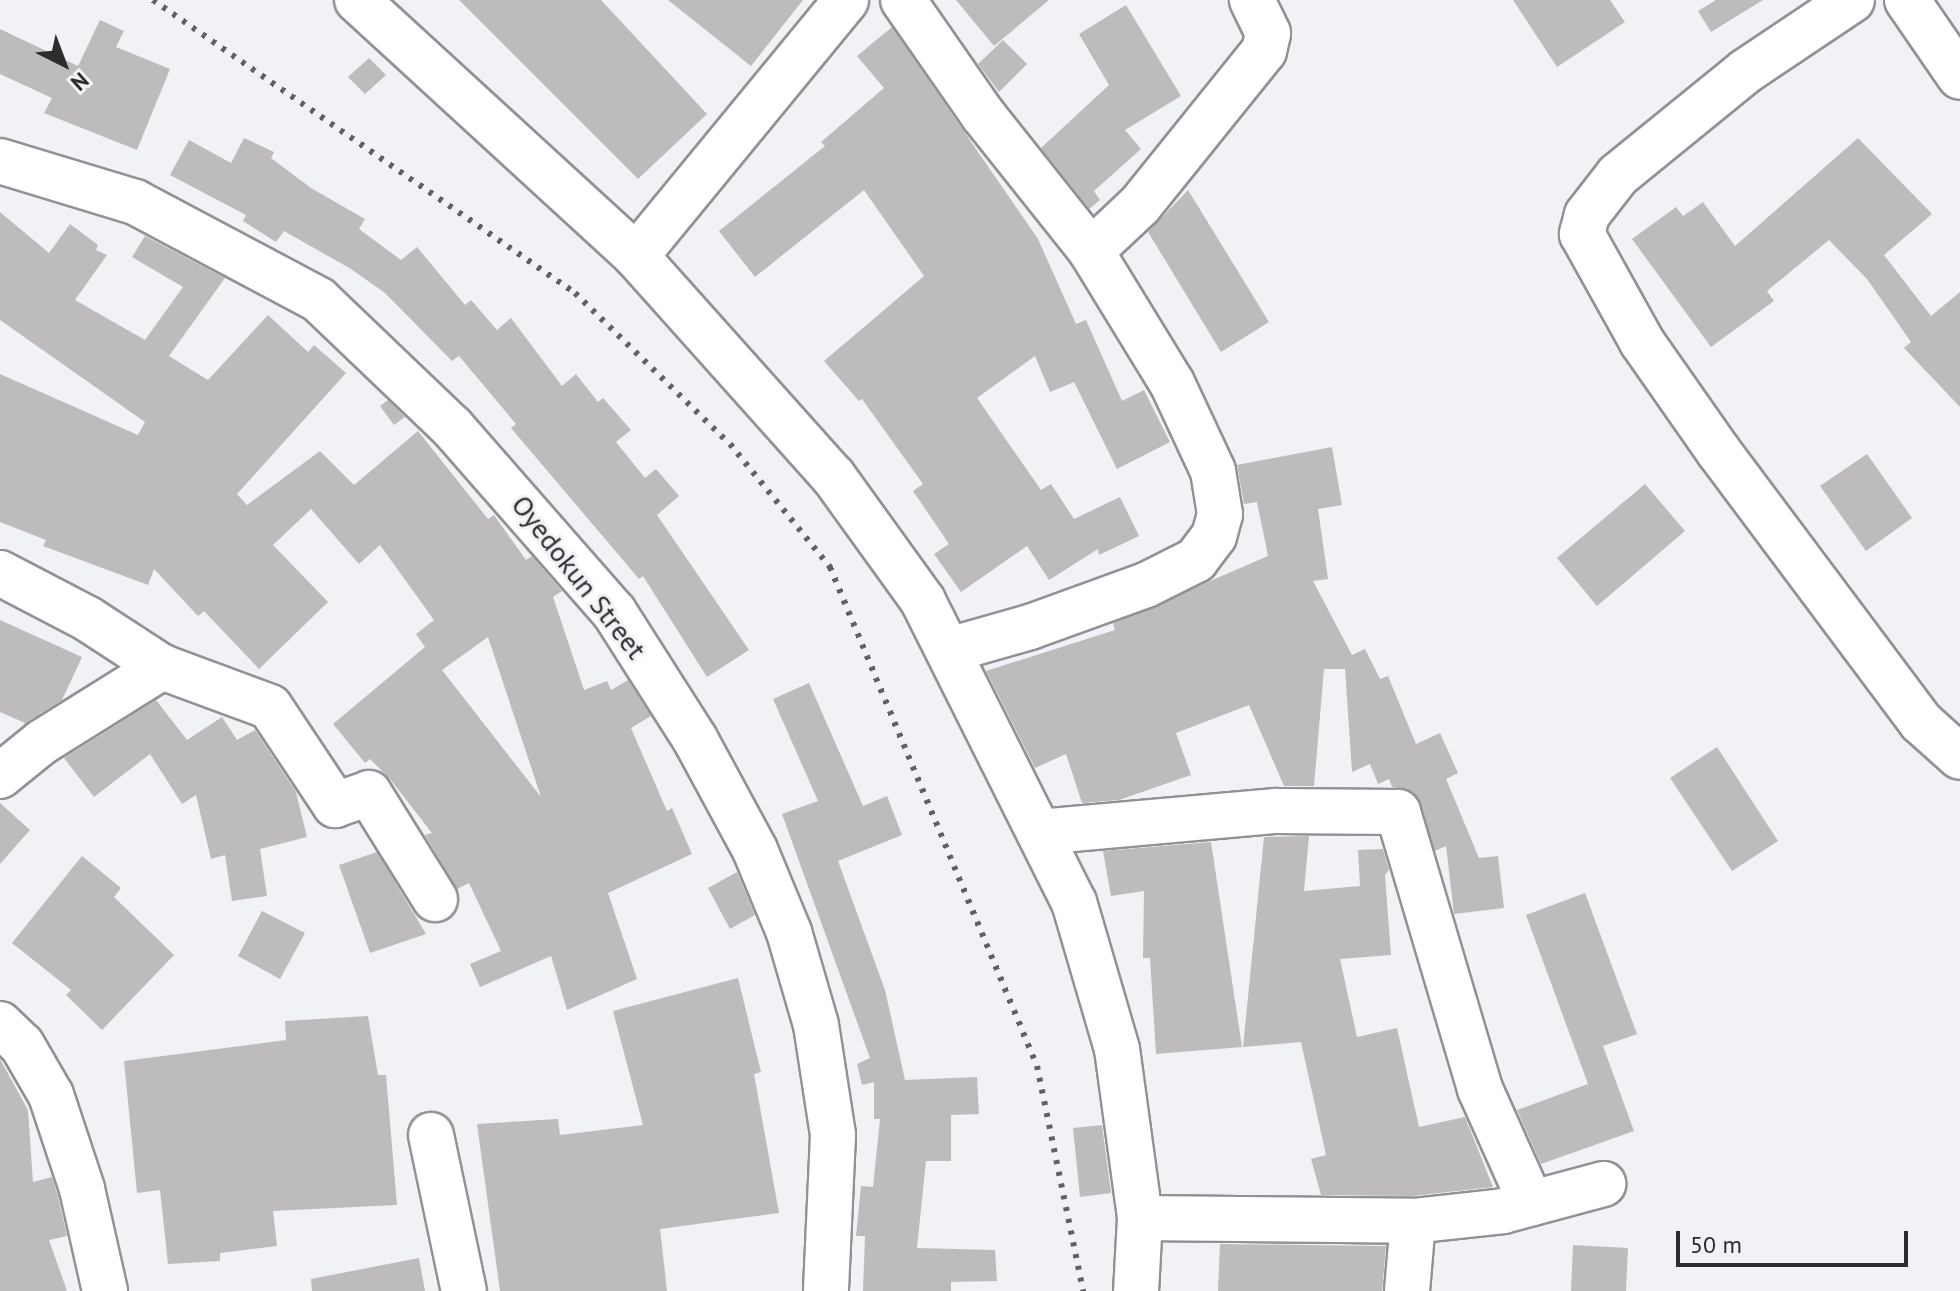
<!DOCTYPE html>
<style>
body{margin:0}
#map{position:relative;width:1960px;height:1291px;overflow:hidden;background:#f1f2f6;font-family:"PT Sans",sans-serif}
div>[style]{position:absolute}
.building>*{inset:0;background:#bebbbd}
.roads{filter:drop-shadow(2px 0 #919295) drop-shadow(-2px 0 #919295) drop-shadow(0 2px #919295) drop-shadow(0 -2px #919295)}
.minor>*{height:44px;margin:-22px;padding:0 22px;transform-origin:22px;border-radius:22px;background:#fff}
.rail>*{height:6px;margin-top:-3px;transform-origin:0;background:repeating-linear-gradient(90deg,#5f6062 0 4px,transparent 0 12px)}
span{translate:-50% -50%;white-space:nowrap;text-align:center;line-height:1.15;-webkit-text-stroke:6px #f1f2f6;paint-order:stroke}
.street-label{font-size:28px;color:#2c2d2e}
.north{position:absolute;left:24px;top:24px;width:80px;height:80px;-webkit-text-stroke:6px #f1f2f6;paint-order:stroke;rotate:138deg;font-size:22px;font-weight:700;line-height:32px;text-align:center;color:#2c2d2e}
.north::after{content:'';display:block;margin:auto;width:28px;height:36px;background:#2c2d2e;clip-path:polygon(50% 0,100% 100%,50% 72%,0 100%)}
.scale{position:absolute;left:1676px;top:1231px;width:232px;height:36px;box-sizing:border-box;border:4px solid #2c2d2e;border-top:0;padding-left:10px;font-size:24px;line-height:28px;white-space:nowrap;color:#2c2d2e;-webkit-text-stroke:6px #f1f2f6;paint-order:stroke}
</style>
<div id="map">
<div class="building">
<i style="clip-path:polygon(459px 0,601px 0,707px 114px,638px 179px)"></i>
<i style="clip-path:polygon(668px 0,803px 0,751px 66px)"></i>
<i style="clip-path:polygon(956px 0,1049px 0,994px 46px)"></i>
<i style="clip-path:polygon(1513px 0,1610px 0,1625px 22px,1557px 67px)"></i>
<i style="clip-path:polygon(1716px 0,1763px 0,1711px 32px,1698px 11px)"></i>
<i style="clip-path:polygon(1126px 5px,1181px 96px,1125px 130px,1141px 149px,1094px 191px,1100px 200px,1089px 209px,1041px 148px,1109px 85px,1079px 34px)"></i>
<i style="clip-path:polygon(100px 20px,124px 31px,116px 47px,170px 69px,137px 150px,44px 113px,52px 98px,0 74px,0 29px,78px 66px)"></i>
<i style="clip-path:polygon(892px 27px,1038px 239px,1076px 324px,1086px 320px,1122px 401px,1144px 390px,1170px 442px,1117px 469px,1074px 382px,1050px 392px,1035px 356px,977px 398px,1041px 490px,1051px 484px,1074px 519px,1120px 497px,1139px 536px,1099px 555px,1098px 549px,1049px 580px,1027px 546px,961px 592px,934px 554px,949px 544px,913px 491px,923px 484px,862px 399px,859px 401px,824px 361px,924px 276px,864px 190px,755px 277px,719px 231px,825px 146px,821px 142px,884px 88px,857px 56px)"></i>
<i style="clip-path:polygon(1003px 40px,1027px 64px,999px 92px,978px 64px)"></i>
<i style="clip-path:polygon(369px 58px,386px 75px,365px 94px,348px 77px)"></i>
<i style="clip-path:polygon(244px 138px,274px 152px,271px 158px,311px 188px,365px 219px,359px 229px,401px 260px,417px 247px,465px 305px,471px 300px,497px 330px,511px 318px,562px 386px,576px 374px,598px 402px,603px 398px,631px 430px,616px 442px,645px 478px,656px 469px,679px 496px,657px 515px,749px 650px,707px 677px,643px 576px,639px 579px,511px 428px,516px 424px,459px 356px,452px 361px,385px 293px,351px 269px,284px 231px,276px 242px,243px 221px,246px 215px,170px 175px,189px 140px,231px 163px)"></i>
<i style="clip-path:polygon(1858px 138px,1932px 214px,1884px 255px,1931px 316px,1960px 292px,1960px 407px,1904px 348px,1911px 342px,1867px 279px,1829px 240px,1767px 291px,1774px 301px,1711px 347px,1632px 239px,1676px 207px,1683px 216px,1703px 202px,1735px 246px)"></i>
<i style="clip-path:polygon(1188px 190px,1269px 322px,1221px 352px,1148px 232px)"></i>
<i style="clip-path:polygon(evenodd,0 212px,49px 253px,70px 224px,98px 245px,96px 250px,107px 255px,75px 300px,145px 340px,183px 287px,132px 257px,145px 236px,225px 278px,169px 356px,208px 380px,268px 315px,308px 352px,314px 345px,346px 373px,237px 494px,247px 505px,320px 451px,354px 485px,418px 431px,488px 519px,494px 515px,526px 560px,532px 556px,562px 591px,553px 597px,584px 690px,607px 681px,611px 690px,628px 680px,651px 716px,631px 728px,667px 811px,672px 808px,692px 854px,608px 893px,637px 979px,567px 1010px,551px 956px,480px 987px,470px 964px,501px 951px,469px 883px,457px 889px,425px 835px,432px 833px,390px 779px,370px 759px,365px 763px,333px 724px,425px 647px,416px 634px,434px 620px,380px 545px,359px 564px,311px 509px,273px 545px,328px 602px,259px 669px,204px 611px,198px 616px,154px 569px,148px 585px,43px 546px,46px 540px,0 522px,0 374px,138px 435px,145px 422px,0 320px,0 212px,488px 637px,541px 797px,442px 670px,488px 637px)"></i>
<i style="clip-path:polygon(388px 400px,405px 417px,394px 425px,380px 406px)"></i>
<i style="clip-path:polygon(1332px 447px,1342px 505px,1318px 509px,1328px 579px,1313px 581px,1352px 655px,1365px 649px,1380px 679px,1388px 676px,1416px 744px,1440px 733px,1458px 773px,1446px 779px,1479px 858px,1498px 856px,1504px 908px,1454px 914px,1446px 846px,1435px 851px,1414px 793px,1392px 787px,1389px 779px,1378px 784px,1370px 764px,1352px 772px,1345px 669px,1324px 669px,1314px 786px,1284px 786px,1249px 705px,1176px 733px,1191px 775px,1119px 800px,1082px 803px,1066px 754px,1035px 768px,986px 671px,1115px 630px,1113px 623px,1268px 556px,1257px 502px,1244px 504px,1237px 465px)"></i>
<i style="clip-path:polygon(1867px 454px,1912px 518px,1866px 551px,1820px 486px)"></i>
<i style="clip-path:polygon(1645px 484px,1685px 531px,1597px 606px,1557px 558px)"></i>
<i style="clip-path:polygon(0 620px,82px 657px,62px 700px,25px 723px,0 712px)"></i>
<i style="clip-path:polygon(809px 683px,863px 806px,887px 796px,902px 835px,838px 861px,885px 990px,905px 1080px,977px 1077px,979px 1114px,951px 1115px,951px 1161px,926px 1161px,917px 1248px,995px 1250px,997px 1281px,951px 1282px,951px 1291px,863px 1291px,865px 1236px,856px 1236px,861px 1186px,873px 1187px,880px 1119px,874px 1119px,874px 1082px,862px 1085px,857px 1064px,870px 1058px,782px 814px,818px 801px,773px 699px)"></i>
<i style="clip-path:polygon(156px 700px,187px 740px,222px 717px,237px 740px,255px 730px,296px 792px,307px 837px,260px 849px,267px 896px,232px 901px,225px 855px,211px 859px,196px 795px,182px 804px,150px 754px,94px 797px,64px 758px)"></i>
<i style="clip-path:polygon(1717px 747px,1778px 841px,1732px 871px,1670px 778px)"></i>
<i style="clip-path:polygon(0 803px,30px 830px,0 864px)"></i>
<i style="clip-path:polygon(1309px 836px,1304px 891px,1360px 886px,1358px 850px,1383px 849px,1389px 870px,1385px 875px,1391px 955px,1340px 959px,1357px 1037px,1397px 1028px,1419px 1127px,1465px 1117px,1493px 1187px,1412px 1196px,1321px 1195px,1311px 1159px,1326px 1155px,1301px 1042px,1243px 1047px,1264px 837px)"></i>
<i style="clip-path:polygon(1211px 842px,1242px 1047px,1156px 1054px,1150px 958px,1143px 958px,1144px 891px,1111px 896px,1103px 851px)"></i>
<i style="clip-path:polygon(377px 852px,426px 934px,370px 953px,339px 865px)"></i>
<i style="clip-path:polygon(82px 856px,121px 888px,114px 897px,174px 955px,102px 1030px,66px 995px,71px 990px,12px 943px)"></i>
<i style="clip-path:polygon(737px 872px,755px 915px,730px 929px,708px 888px)"></i>
<i style="clip-path:polygon(1585px 893px,1637px 1034px,1603px 1046px,1634px 1131px,1541px 1164px,1517px 1110px,1588px 1084px,1526px 915px)"></i>
<i style="clip-path:polygon(262px 911px,305px 933px,280px 979px,238px 956px)"></i>
<i style="clip-path:polygon(738px 978px,761px 1072px,754px 1074px,779px 1213px,660px 1229px,667px 1291px,500px 1291px,477px 1124px,558px 1119px,560px 1135px,643px 1125px,613px 1011px)"></i>
<i style="clip-path:polygon(368px 1016px,378px 1075px,386px 1075px,397px 1205px,273px 1211px,277px 1246px,220px 1253px,220px 1261px,168px 1264px,160px 1190px,137px 1193px,124px 1061px,286px 1040px,285px 1021px)"></i>
<i style="clip-path:polygon(0 1059px,28px 1110px,33px 1182px,52px 1177px,58px 1196px,67px 1236px,49px 1240px,67px 1291px,0 1291px)"></i>
<i style="clip-path:polygon(1102px 1125px,1111px 1193px,1080px 1197px,1073px 1128px)"></i>
<i style="clip-path:polygon(1220px 1244px,1386px 1246px,1382px 1291px,1218px 1291px)"></i>
<i style="clip-path:polygon(1573px 1245px,1628px 1248px,1626px 1291px,1571px 1291px)"></i>
<i style="clip-path:polygon(419px 1258px,425px 1291px,312px 1291px,311px 1279px)"></i>
</div>
<div class="roads">
<div class="minor">
<i style="left:357px;top:0;width:379px;rotate:42.5deg"></i>
<i style="left:636px;top:256px;width:295px;rotate:48.2deg"></i>
<i style="left:833px;top:476px;width:154px;rotate:54.2deg"></i>
<i style="left:923px;top:601px;width:337px;rotate:63.4deg"></i>
<i style="left:1074px;top:902px;width:153px;rotate:73.7deg"></i>
<i style="left:1117px;top:1049px;width:171px;rotate:82.2deg"></i>
<i style="left:1140px;top:1218px;width:73px;rotate:93.1deg"></i>
<i style="left:903px;top:0;width:140px;rotate:55.2deg"></i>
<i style="left:983px;top:115px;width:174px;rotate:51.5deg"></i>
<i style="left:1091px;top:251px;width:155px;rotate:58.5deg"></i>
<i style="left:1172px;top:383px;width:97px;rotate:65deg"></i>
<i style="left:1213px;top:471px;width:44px;rotate:80.8deg"></i>
<i style="left:1220px;top:514px;width:23px;rotate:105deg"></i>
<i style="left:1214px;top:536px;width:30px;rotate:127deg"></i>
<i style="left:1196px;top:560px;width:56px;rotate:153.4deg"></i>
<i style="left:1146px;top:585px;width:123px;rotate:160.1deg"></i>
<i style="left:1030px;top:627px;width:84px;rotate:164.1deg"></i>
<i style="left:1852px;top:0;width:128px;rotate:146.2deg"></i>
<i style="left:1746px;top:71px;width:165px;rotate:140.9deg"></i>
<i style="left:1618px;top:175px;width:51px;rotate:127.8deg"></i>
<i style="left:1587px;top:215px;width:20px;rotate:105deg"></i>
<i style="left:1582px;top:234px;width:124px;rotate:60.9deg"></i>
<i style="left:1642px;top:342px;width:134px;rotate:55deg"></i>
<i style="left:1719px;top:452px;width:337px;rotate:53.2deg"></i>
<i style="left:1921px;top:722px;width:52px;rotate:41.9deg"></i>
<i style="left:1907px;top:0;width:93px;rotate:55.5deg"></i>
<i style="left:0;top:161px;width:141px;rotate:16.9deg"></i>
<i style="left:135px;top:202px;width:208px;rotate:28deg"></i>
<i style="left:319px;top:300px;width:184px;rotate:43.7deg"></i>
<i style="left:452px;top:427px;width:246px;rotate:48.8deg"></i>
<i style="left:614px;top:612px;width:151px;rotate:57.5deg"></i>
<i style="left:695px;top:739px;width:126px;rotate:61.6deg"></i>
<i style="left:755px;top:850px;width:89px;rotate:67.5deg"></i>
<i style="left:789px;top:932px;width:97px;rotate:73.8deg"></i>
<i style="left:816px;top:1025px;width:111px;rotate:81.2deg"></i>
<i style="left:833px;top:1135px;width:156px;rotate:92.6deg"></i>
<i style="left:1091px;top:251px;width:67px;rotate:-43.2deg"></i>
<i style="left:1140px;top:205px;width:198px;rotate:-51.2deg"></i>
<i style="left:1264px;top:51px;width:18px;rotate:-77deg"></i>
<i style="left:1268px;top:33px;width:37px;rotate:-116deg"></i>
<i style="left:636px;top:256px;width:331px;rotate:-50.6deg"></i>
<i style="left:0;top:573px;width:99px;rotate:27.6deg"></i>
<i style="left:88px;top:619px;width:88px;rotate:33deg"></i>
<i style="left:162px;top:667px;width:115px;rotate:20.3deg"></i>
<i style="left:270px;top:707px;width:118px;rotate:56.4deg"></i>
<i style="left:335px;top:805px;width:36px;rotate:-19deg"></i>
<i style="left:369px;top:793px;width:125px;rotate:58.1deg"></i>
<i style="left:0;top:776px;width:54px;rotate:-39deg"></i>
<i style="left:42px;top:742px;width:142px;rotate:-32deg"></i>
<i style="left:1039px;top:832px;width:238px;rotate:-5.1deg"></i>
<i style="left:1276px;top:811px;width:122px;rotate:0.5deg"></i>
<i style="left:1398px;top:812px;width:289px;rotate:73.5deg"></i>
<i style="left:1480px;top:1089px;width:125px;rotate:65.9deg"></i>
<i style="left:0;top:1024px;width:30px;rotate:44deg"></i>
<i style="left:22px;top:1045px;width:58px;rotate:59.9deg"></i>
<i style="left:51px;top:1095px;width:99px;rotate:71.7deg"></i>
<i style="left:82px;top:1189px;width:105px;rotate:77.3deg"></i>
<i style="left:431px;top:1135px;width:159px;rotate:78.1deg"></i>
<i style="left:1140px;top:1218px;width:273px;rotate:0.6deg"></i>
<i style="left:1413px;top:1221px;width:91px;rotate:-6.3deg"></i>
<i style="left:1503px;top:1211px;width:104px;rotate:-15.1deg"></i>
<i style="left:1407px;top:1291px;width:70px;rotate:-85.1deg"></i>
</div>
</div>
<div class="rail">
<i style="left:153px;top:0;width:514px;rotate:34.77deg"></i>
<i style="left:575px;top:293px;width:216px;rotate:44.3deg"></i>
<i style="left:730px;top:444px;width:159px;rotate:50.9deg"></i>
<i style="left:830px;top:567px;width:540px;rotate:67.47deg"></i>
<i style="left:1037px;top:1066px;width:230px;rotate:78.4deg"></i>
</div>
<div class="street-label">
<span style="left:579px;top:577px;rotate:52deg">Oyedokun Street</span>
</div>
<div class="north">N</div>
<div class="scale">50 m</div>
</div>
